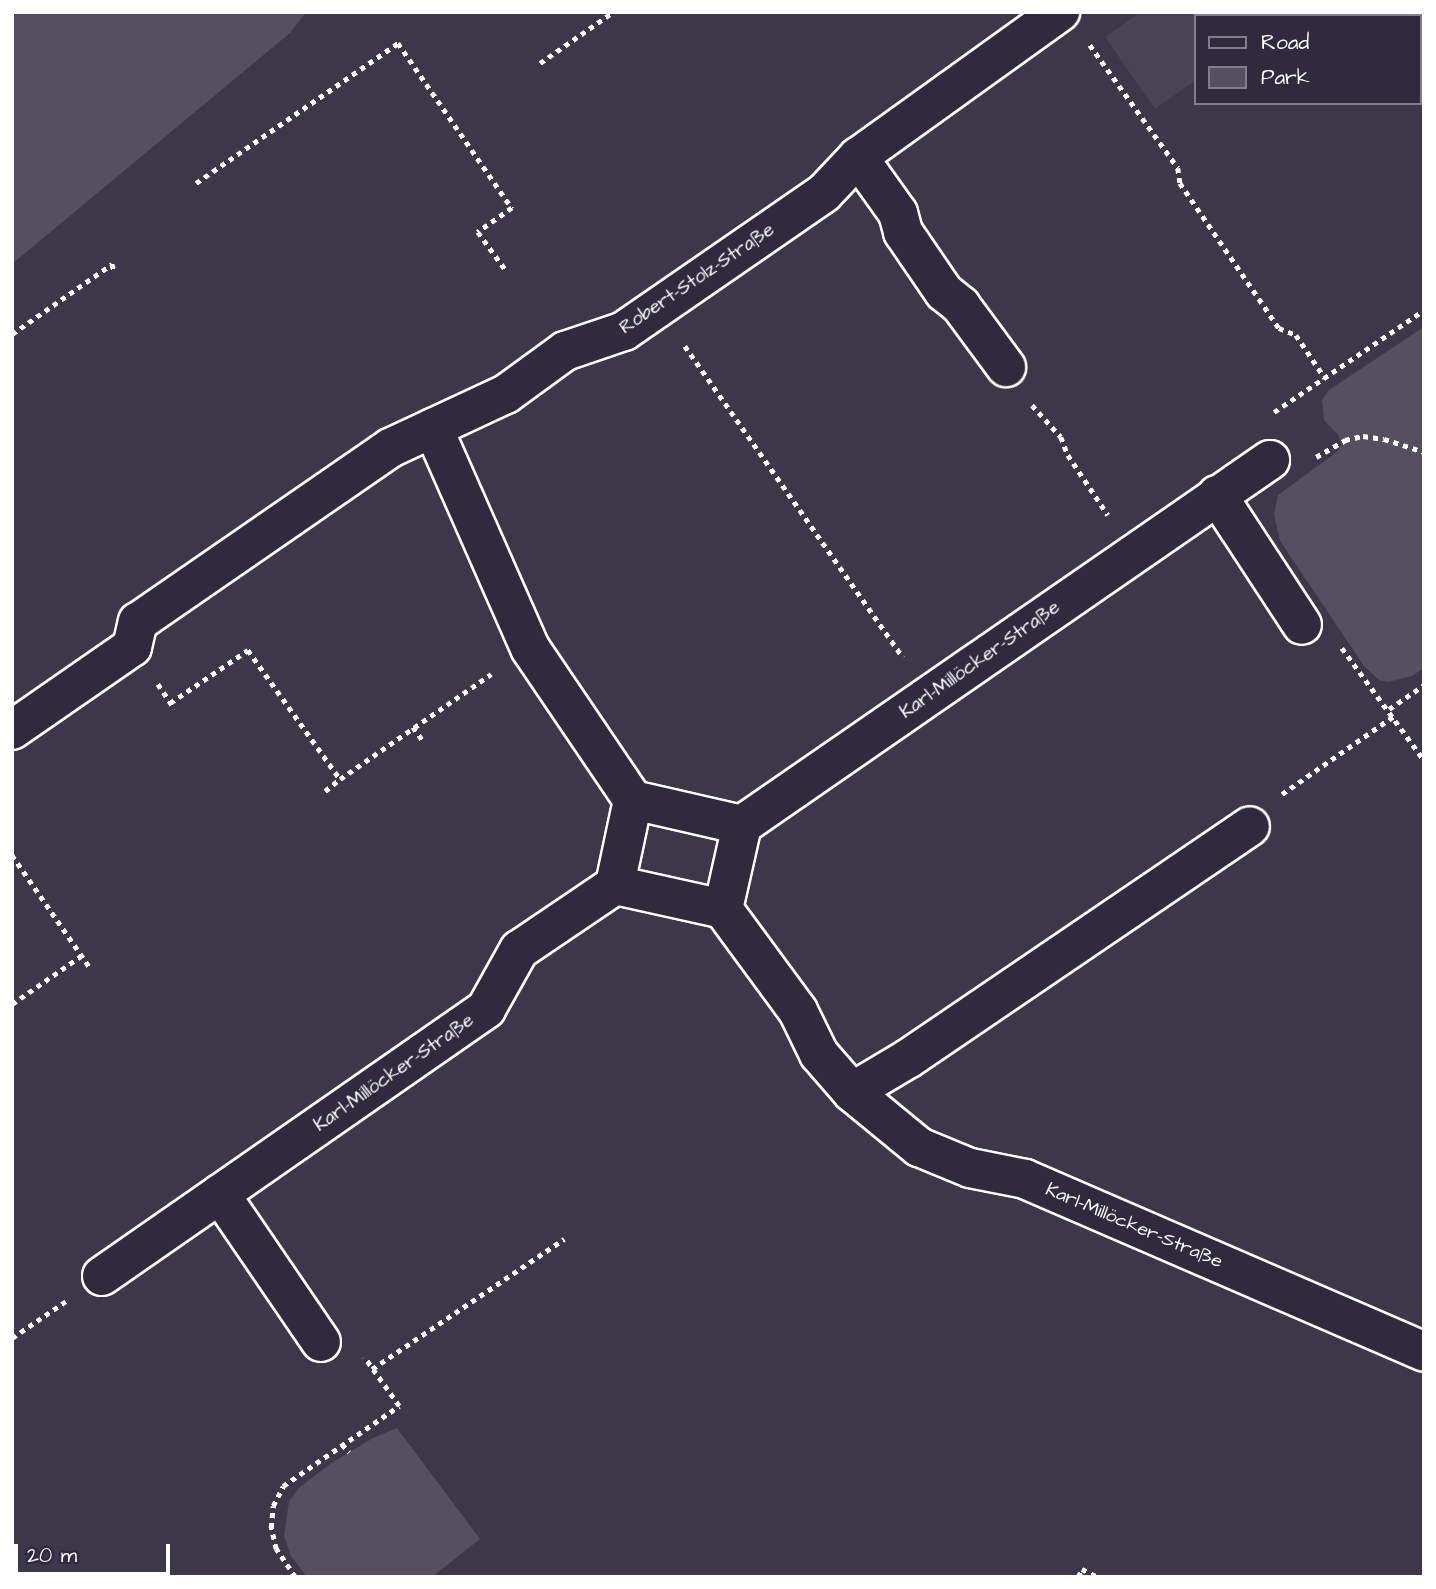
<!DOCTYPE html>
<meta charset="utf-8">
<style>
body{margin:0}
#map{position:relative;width:1436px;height:1589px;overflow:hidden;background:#3c3749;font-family:"Architects Daughter",sans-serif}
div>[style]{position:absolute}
.built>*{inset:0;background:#494455}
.green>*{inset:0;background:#555060}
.path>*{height:4.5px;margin-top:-2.25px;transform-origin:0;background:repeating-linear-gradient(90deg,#fff 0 5px,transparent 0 10px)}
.roads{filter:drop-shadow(2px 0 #fff) drop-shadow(-2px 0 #fff) drop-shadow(0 2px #fff) drop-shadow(0 -2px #fff)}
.minor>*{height:38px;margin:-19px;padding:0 19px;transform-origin:19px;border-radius:19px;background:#2f2a3d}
span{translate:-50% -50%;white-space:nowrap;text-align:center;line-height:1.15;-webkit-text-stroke:5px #2f2a3d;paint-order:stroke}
.street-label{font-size:19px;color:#fff}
.frame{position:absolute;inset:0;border:14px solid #fff;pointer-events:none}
.legend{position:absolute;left:1194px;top:14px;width:228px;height:91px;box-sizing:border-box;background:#2f2a3d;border:2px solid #827f8b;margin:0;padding:9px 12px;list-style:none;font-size:21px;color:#fff}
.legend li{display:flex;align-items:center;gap:14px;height:35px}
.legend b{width:35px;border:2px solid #827f8b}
.scale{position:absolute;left:14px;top:1544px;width:156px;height:32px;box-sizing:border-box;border:4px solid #fff;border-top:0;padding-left:9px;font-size:21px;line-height:24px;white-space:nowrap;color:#fff;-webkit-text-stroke:5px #2f2a3d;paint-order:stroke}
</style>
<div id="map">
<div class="built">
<i style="clip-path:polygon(1141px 12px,1256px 12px,1259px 16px,1196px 16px,1196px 80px,1155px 109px,1105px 37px)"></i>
</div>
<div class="green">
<i style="clip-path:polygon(12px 12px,306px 12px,290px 33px,12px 264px)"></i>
<i style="clip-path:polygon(1424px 327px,1424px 668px,1412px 676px,1388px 682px,1379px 680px,1364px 666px,1280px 541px,1274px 515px,1278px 495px,1337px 452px,1341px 445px,1339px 436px,1324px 420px,1322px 400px,1329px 390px)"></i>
<i style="clip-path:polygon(397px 1428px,480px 1539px,432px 1577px,307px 1577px,291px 1556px,284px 1536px,289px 1501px,300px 1487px,330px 1464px,373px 1438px)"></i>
</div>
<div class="path">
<i style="left:1371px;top:12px;width:4px;rotate:63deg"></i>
<i style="left:1090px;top:45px;width:151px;rotate:54.4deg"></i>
<i style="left:1178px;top:168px;width:15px;rotate:82deg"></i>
<i style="left:1180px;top:183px;width:176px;rotate:55.7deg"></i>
<i style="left:1279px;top:328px;width:18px;rotate:22deg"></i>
<i style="left:1296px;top:335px;width:52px;rotate:56deg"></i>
<i style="left:540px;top:63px;width:89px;rotate:-34.9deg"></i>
<i style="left:1420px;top:85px;width:6px;rotate:51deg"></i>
<i style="left:196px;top:183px;width:246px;rotate:-34.7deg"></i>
<i style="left:398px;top:43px;width:201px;rotate:55.4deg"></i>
<i style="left:512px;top:208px;width:42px;rotate:144.8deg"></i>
<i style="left:478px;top:232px;width:46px;rotate:53.9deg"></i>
<i style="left:12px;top:334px;width:122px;rotate:-35deg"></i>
<i style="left:112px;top:264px;width:9px;rotate:72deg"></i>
<i style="left:685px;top:346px;width:380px;rotate:55deg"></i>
<i style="left:1032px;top:405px;width:43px;rotate:47.8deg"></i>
<i style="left:1061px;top:437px;width:19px;rotate:69deg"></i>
<i style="left:1068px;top:455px;width:72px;rotate:56.3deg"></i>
<i style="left:1274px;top:412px;width:181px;rotate:-34.2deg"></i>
<i style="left:1316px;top:457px;width:34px;rotate:-30deg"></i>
<i style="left:1345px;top:440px;width:18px;rotate:-13deg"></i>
<i style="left:1363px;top:436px;width:21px;rotate:8deg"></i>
<i style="left:1384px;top:439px;width:42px;rotate:18deg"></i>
<i style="left:1342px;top:648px;width:139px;rotate:53.8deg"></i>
<i style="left:158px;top:684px;width:30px;rotate:56deg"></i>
<i style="left:170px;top:703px;width:94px;rotate:-34.2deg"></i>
<i style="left:248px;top:650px;width:158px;rotate:54.5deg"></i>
<i style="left:340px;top:779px;width:184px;rotate:-34.8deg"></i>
<i style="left:1389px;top:709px;width:42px;rotate:-34.4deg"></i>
<i style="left:413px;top:727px;width:19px;rotate:54deg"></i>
<i style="left:325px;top:791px;width:19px;rotate:-39deg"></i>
<i style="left:1282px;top:794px;width:136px;rotate:-34.9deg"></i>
<i style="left:12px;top:855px;width:139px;rotate:55.3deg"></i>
<i style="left:12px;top:1004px;width:84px;rotate:-34.8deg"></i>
<i style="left:12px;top:1338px;width:65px;rotate:-34.4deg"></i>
<i style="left:372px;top:1369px;width:232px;rotate:-34.1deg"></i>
<i style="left:342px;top:1444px;width:11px;rotate:49deg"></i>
<i style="left:295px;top:1577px;width:34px;rotate:-124deg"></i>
<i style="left:276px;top:1549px;width:22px;rotate:-103deg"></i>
<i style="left:271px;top:1528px;width:22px;rotate:-85deg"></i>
<i style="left:273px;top:1506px;width:22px;rotate:-63deg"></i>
<i style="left:283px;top:1486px;width:141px;rotate:-34.6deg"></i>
<i style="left:399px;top:1406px;width:60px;rotate:-125.5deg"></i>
<i style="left:1078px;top:1577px;width:9px;rotate:-63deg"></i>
<i style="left:1082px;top:1569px;width:18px;rotate:27deg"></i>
</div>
<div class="roads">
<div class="minor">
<i style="left:858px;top:157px;width:69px;rotate:54.5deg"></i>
<i style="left:898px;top:213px;width:20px;rotate:75deg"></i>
<i style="left:903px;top:232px;width:73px;rotate:55.7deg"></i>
<i style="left:944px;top:292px;width:22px;rotate:39deg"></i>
<i style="left:961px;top:306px;width:76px;rotate:53.6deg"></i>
<i style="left:433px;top:428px;width:240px;rotate:66.2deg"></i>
<i style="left:530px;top:648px;width:184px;rotate:55.9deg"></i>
<i style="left:633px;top:800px;width:87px;rotate:102deg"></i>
<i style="left:615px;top:885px;width:111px;rotate:12.5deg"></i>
<i style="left:1217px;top:495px;width:155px;rotate:56.8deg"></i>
<i style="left:12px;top:730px;width:146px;rotate:-34.7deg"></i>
<i style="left:132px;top:647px;width:26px;rotate:-77deg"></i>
<i style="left:138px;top:622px;width:306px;rotate:-34.6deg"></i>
<i style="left:390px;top:448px;width:128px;rotate:-25deg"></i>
<i style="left:506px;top:394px;width:73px;rotate:-36.1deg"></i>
<i style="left:565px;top:351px;width:62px;rotate:-18.7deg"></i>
<i style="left:624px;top:331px;width:243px;rotate:-34.6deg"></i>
<i style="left:824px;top:193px;width:50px;rotate:-46.6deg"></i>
<i style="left:858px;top:157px;width:249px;rotate:-35.7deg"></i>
<i style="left:633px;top:800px;width:112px;rotate:12.9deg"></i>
<i style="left:742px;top:825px;width:86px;rotate:102.7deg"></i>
<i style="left:723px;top:909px;width:127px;rotate:53.7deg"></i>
<i style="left:798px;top:1011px;width:48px;rotate:64deg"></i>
<i style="left:819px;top:1054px;width:50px;rotate:49deg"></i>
<i style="left:852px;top:1092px;width:87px;rotate:39.4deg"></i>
<i style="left:919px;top:1147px;width:55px;rotate:22.4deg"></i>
<i style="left:970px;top:1168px;width:56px;rotate:11.3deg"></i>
<i style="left:1025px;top:1179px;width:435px;rotate:23.4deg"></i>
<i style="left:742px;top:825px;width:642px;rotate:-34.66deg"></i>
<i style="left:852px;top:1092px;width:66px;rotate:-30.8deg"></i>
<i style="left:909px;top:1058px;width:412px;rotate:-34.2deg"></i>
<i style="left:220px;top:1194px;width:179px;rotate:55.7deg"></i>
<i style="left:102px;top:1276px;width:468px;rotate:-34.8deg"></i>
<i style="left:486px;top:1009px;width:68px;rotate:-60.8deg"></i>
<i style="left:519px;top:950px;width:116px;rotate:-34.1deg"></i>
</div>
</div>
<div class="street-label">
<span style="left:697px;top:279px;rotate:-34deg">Robert-Stolz-Straße</span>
<span style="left:980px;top:660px;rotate:-35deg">Karl-Millöcker-Straße</span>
<span style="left:394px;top:1073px;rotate:-35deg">Karl-Millöcker-Straße</span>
<span style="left:1134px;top:1226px;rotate:23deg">Karl-Millöcker-Straße</span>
</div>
<div class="frame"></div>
<ul class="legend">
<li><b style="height:9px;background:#2f2a3d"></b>Road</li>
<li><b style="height:19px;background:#555060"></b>Park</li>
</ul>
<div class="scale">20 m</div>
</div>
